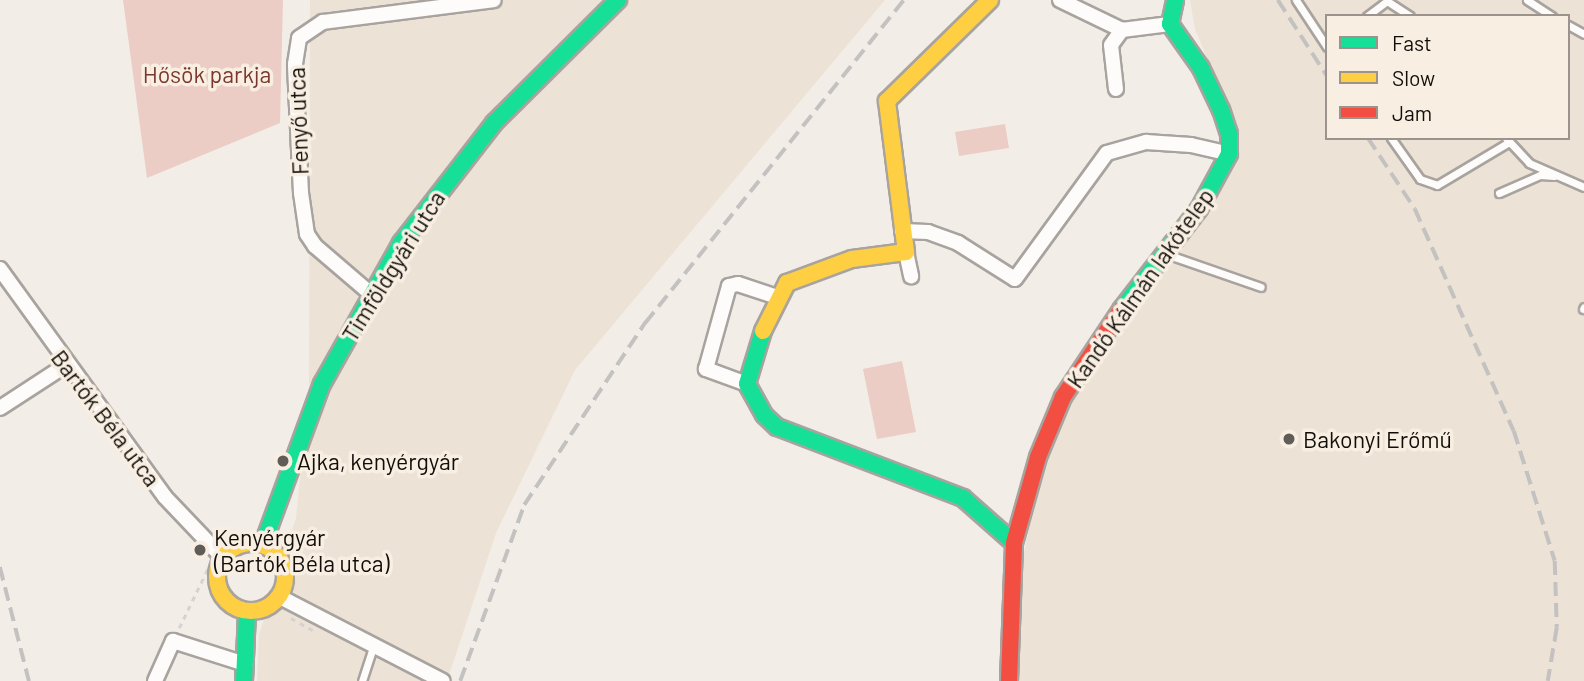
<!DOCTYPE html>
<meta charset="utf-8">
<style>
body{margin:0}
#map{position:relative;width:1584px;height:681px;overflow:hidden;background:#f3ede7;font-family:Barlow,sans-serif}
div>[style]{position:absolute}
.built>*{inset:0;background:#ede2d6}
.green>*{inset:0;background:#ebcdc5}
.path>*{height:2.5px;margin-top:-1.25px;transform-origin:0;background:repeating-linear-gradient(90deg,#d4d3d1 0 5px,transparent 0 10px)}
.roads{filter:drop-shadow(2px 0 #a8a39e) drop-shadow(-2px 0 #a8a39e) drop-shadow(0 2px #a8a39e) drop-shadow(0 -2px #a8a39e)}
.lane>*{height:7px;margin:-3.5px;padding:0 3.5px;transform-origin:3.5px;border-radius:3.5px;background:#fdfcfb}
.street>*{height:14px;margin:-7px;padding:0 7px;transform-origin:7px;border-radius:7px;background:#fdfcfb}
.fast>*{height:16px;margin:-8px;padding:0 8px;transform-origin:8px;border-radius:8px;background:#16e098}
.slow>*{height:16px;margin:-8px;padding:0 8px;transform-origin:8px;border-radius:8px;background:#ffcf43}
.slow>.ring{margin:-8px;padding:0;box-sizing:content-box;background:none;border:16px solid #ffcf43;border-radius:50%}
.jam>*{height:16px;margin:-8px;padding:0 8px;transform-origin:8px;border-radius:8px;background:#f24e42}
.rail>*{height:3.5px;margin-top:-1.75px;transform-origin:0;background:repeating-linear-gradient(90deg,#c3c2c1 0 14px,transparent 0 21px)}
.dots>*{width:19px;height:19px;translate:-50% -50%;box-sizing:border-box;border:4px solid #f8eee2;border-radius:50%}
span{translate:-50% -50%;white-space:nowrap;text-align:center;line-height:1.15;-webkit-text-stroke:7px #f8eee2;paint-order:stroke}
.park-label{font-size:23px;color:#7b372b}
.street-label{font-size:23px;color:#110e0a}
.poi-label{font-size:23px;color:#110e0a}
.left{translate:0 -50%;text-align:left}
.legend{position:absolute;left:1325px;top:14px;width:245px;height:126px;box-sizing:border-box;background:#f8eee2;border:2px solid #9c948c;margin:0;padding:9px 12px;list-style:none;font-size:21px;color:#110e0a}
.legend li{display:flex;align-items:center;gap:14px;height:35px}
.legend b{width:35px;border:2px solid #9c948c}
</style>
<div id="map">
<div class="built">
<i style="clip-path:polygon(310px 0,885px 0,575px 370px,496px 533px,447px 681px,257px 681px,259px 635px,296px 518px,309px 388px)"></i>
<i style="clip-path:polygon(evenodd,1190px 0,1584px 0,1584px 681px,1011px 681px,1016px 591px,1045px 453px,1096px 350px,1185px 233px,1234px 123px,1195px 29px,1190px 0,1327px 16px,1568px 16px,1568px 138px,1327px 138px,1327px 16px)"></i>
</div>
<div class="green">
<i style="clip-path:polygon(123px 0,283px 0,280px 123px,147px 178px)"></i>
<i style="clip-path:polygon(1005px 124px,1009px 148px,959px 156px,955px 132px)"></i>
<i style="clip-path:polygon(902px 361px,916px 432px,877px 439px,863px 369px)"></i>
</div>
<div class="path">
<i style="left:282px;top:543px;width:29px;rotate:65deg"></i>
<i style="left:294px;top:569px;width:20px;rotate:90deg"></i>
<i style="left:226px;top:544px;width:11px;rotate:-45deg"></i>
<i style="left:234px;top:536px;width:11px;rotate:5deg"></i>
<i style="left:245px;top:537px;width:6px;rotate:-51deg"></i>
<i style="left:291px;top:618px;width:26px;rotate:29deg"></i>
<i style="left:179px;top:628px;width:73px;rotate:-64.1deg"></i>
</div>
<div class="roads">
<div class="lane">
<i style="left:1296px;top:0;width:56px;rotate:56.6deg"></i>
<i style="left:1527px;top:0;width:30px;rotate:33deg"></i>
<i style="left:1367px;top:16px;width:25px;rotate:-37deg"></i>
<i style="left:1387px;top:1px;width:27px;rotate:33deg"></i>
<i style="left:1568px;top:25px;width:18px;rotate:29deg"></i>
<i style="left:1391px;top:138px;width:50px;rotate:54.7deg"></i>
<i style="left:1420px;top:179px;width:18px;rotate:19deg"></i>
<i style="left:1437px;top:185px;width:84px;rotate:-30.8deg"></i>
<i style="left:1506px;top:138px;width:34px;rotate:47deg"></i>
<i style="left:1529px;top:163px;width:60px;rotate:23.6deg"></i>
<i style="left:1499px;top:193px;width:45px;rotate:-23.7deg"></i>
<i style="left:1540px;top:175px;width:14px;rotate:4deg"></i>
<i style="left:1169px;top:255px;width:97px;rotate:19.2deg"></i>
<i style="left:1583px;top:309px;width:2px;rotate:-63deg"></i>
<i style="left:362px;top:681px;width:36px;rotate:-72deg"></i>
</div>
<div class="street">
<i style="left:1060px;top:0;width:69px;rotate:25.8deg"></i>
<i style="left:1122px;top:30px;width:48px;rotate:-7.1deg"></i>
<i style="left:1116px;top:89px;width:44px;rotate:-96.5deg"></i>
<i style="left:1111px;top:45px;width:19px;rotate:-54deg"></i>
<i style="left:902px;top:231px;width:26px;rotate:2deg"></i>
<i style="left:928px;top:232px;width:32px;rotate:20deg"></i>
<i style="left:958px;top:243px;width:67px;rotate:32.3deg"></i>
<i style="left:1015px;top:279px;width:156px;rotate:-53.9deg"></i>
<i style="left:1107px;top:153px;width:41px;rotate:-15.8deg"></i>
<i style="left:1146px;top:142px;width:45px;rotate:3.8deg"></i>
<i style="left:1191px;top:145px;width:39px;rotate:13deg"></i>
<i style="left:906px;top:252px;width:25px;rotate:78deg"></i>
<i style="left:0;top:269px;width:281px;rotate:54.1deg"></i>
<i style="left:165px;top:497px;width:84px;rotate:46.4deg"></i>
<i style="left:371px;top:294px;width:74px;rotate:-139.4deg"></i>
<i style="left:315px;top:246px;width:14px;rotate:-124deg"></i>
<i style="left:307px;top:234px;width:41px;rotate:-98.3deg"></i>
<i style="left:301px;top:193px;width:129px;rotate:-92.7deg"></i>
<i style="left:295px;top:64px;width:26px;rotate:-81deg"></i>
<i style="left:299px;top:38px;width:29px;rotate:-34deg"></i>
<i style="left:323px;top:22px;width:172px;rotate:-7.3deg"></i>
<i style="left:747px;top:384px;width:44px;rotate:-159.9deg"></i>
<i style="left:706px;top:369px;width:86px;rotate:-74.5deg"></i>
<i style="left:729px;top:286px;width:9px;rotate:-13deg"></i>
<i style="left:738px;top:284px;width:41px;rotate:18.4deg"></i>
<i style="left:0;top:408px;width:79px;rotate:-33.1deg"></i>
<i style="left:280px;top:597px;width:183px;rotate:27.3deg"></i>
<i style="left:155px;top:681px;width:44px;rotate:-65.8deg"></i>
<i style="left:173px;top:641px;width:76px;rotate:17.7deg"></i>
</div>
<div class="fast">
<i style="left:1121px;top:310px;width:128px;rotate:-52.3deg"></i>
<i style="left:1199px;top:209px;width:63px;rotate:-61.4deg"></i>
<i style="left:1229px;top:154px;width:20px;rotate:-90deg"></i>
<i style="left:1229px;top:134px;width:25px;rotate:-108deg"></i>
<i style="left:1221px;top:110px;width:47px;rotate:-115.5deg"></i>
<i style="left:1201px;top:68px;width:54px;rotate:-125.2deg"></i>
<i style="left:1170px;top:24px;width:25px;rotate:-78deg"></i>
<i style="left:763px;top:331px;width:55px;rotate:106.8deg"></i>
<i style="left:747px;top:384px;width:35px;rotate:61deg"></i>
<i style="left:764px;top:415px;width:18px;rotate:43deg"></i>
<i style="left:777px;top:427px;width:199px;rotate:20.9deg"></i>
<i style="left:963px;top:498px;width:68px;rotate:41.4deg"></i>
<i style="left:263px;top:544px;width:171px;rotate:-69.8deg"></i>
<i style="left:322px;top:384px;width:162px;rotate:-60.7deg"></i>
<i style="left:401px;top:243px;width:152px;rotate:-52.2deg"></i>
<i style="left:494px;top:123px;width:175px;rotate:-44.8deg"></i>
<i style="left:244px;top:681px;width:70px;rotate:-87.5deg"></i>
</div>
<div class="slow">
<i style="left:763px;top:331px;width:54px;rotate:-63.4deg"></i>
<i style="left:787px;top:283px;width:69px;rotate:-20.3deg"></i>
<i style="left:852px;top:259px;width:54px;rotate:-7.4deg"></i>
<i style="left:906px;top:252px;width:152px;rotate:-97.2deg"></i>
<i style="left:887px;top:101px;width:144px;rotate:-44.4deg"></i>
<i class="ring" style="left:217px;top:543px;width:52px;height:52px"></i>
</div>
<div class="jam">
<i style="left:1009px;top:681px;width:138px;rotate:-87.9deg"></i>
<i style="left:1014px;top:543px;width:89px;rotate:-74.4deg"></i>
<i style="left:1038px;top:457px;width:65px;rotate:-67.4deg"></i>
<i style="left:1063px;top:397px;width:105px;rotate:-56.3deg"></i>
</div>
</div>
<div class="rail">
<i style="left:1278px;top:0;width:90px;rotate:57.2deg"></i>
<i style="left:1368px;top:138px;width:85px;rotate:56.5deg"></i>
<i style="left:1415px;top:209px;width:243px;rotate:66deg"></i>
<i style="left:1514px;top:431px;width:136px;rotate:72.5deg"></i>
<i style="left:1555px;top:561px;width:67px;rotate:88.3deg"></i>
<i style="left:1557px;top:628px;width:54px;rotate:99.6deg"></i>
<i style="left:0;top:567px;width:118px;rotate:75.7deg"></i>
<i style="left:460px;top:681px;width:187px;rotate:-70deg"></i>
<i style="left:524px;top:505px;width:219px;rotate:-56.4deg"></i>
<i style="left:645px;top:323px;width:414px;rotate:-51.3deg"></i>
</div>
<div class="dots">
<i style="left:1289px;top:439px;background:#605c57"></i>
<i style="left:283px;top:461px;background:#605c57"></i>
<i style="left:200px;top:550px;background:#605c57"></i>
</div>
<div class="park-label">
<span style="left:207px;top:74px">Hősök parkja</span>
</div>
<div class="street-label">
<span style="left:298px;top:121px;rotate:-92deg">Fenyő utca</span>
<span style="left:393px;top:266px;rotate:-58deg">Timföldgyári utca</span>
<span style="left:1140px;top:288px;rotate:-55deg">Kandó Kálmán lakótelep</span>
<span style="left:106px;top:418px;rotate:53deg">Bartók Béla utca</span>
</div>
<div class="poi-label">
<span class="left" style="left:1303px;top:439px">Bakonyi Erőmű</span>
<span class="left" style="left:297px;top:461px">Ajka, kenyérgyár</span>
<span class="left" style="left:214px;top:550px">Kenyérgyár<br>(Bartók Béla utca)</span>
</div>
<ul class="legend">
<li><b style="height:9px;background:#16e098"></b>Fast</li>
<li><b style="height:9px;background:#ffcf43"></b>Slow</li>
<li><b style="height:9px;background:#f24e42"></b>Jam</li>
</ul>
</div>
